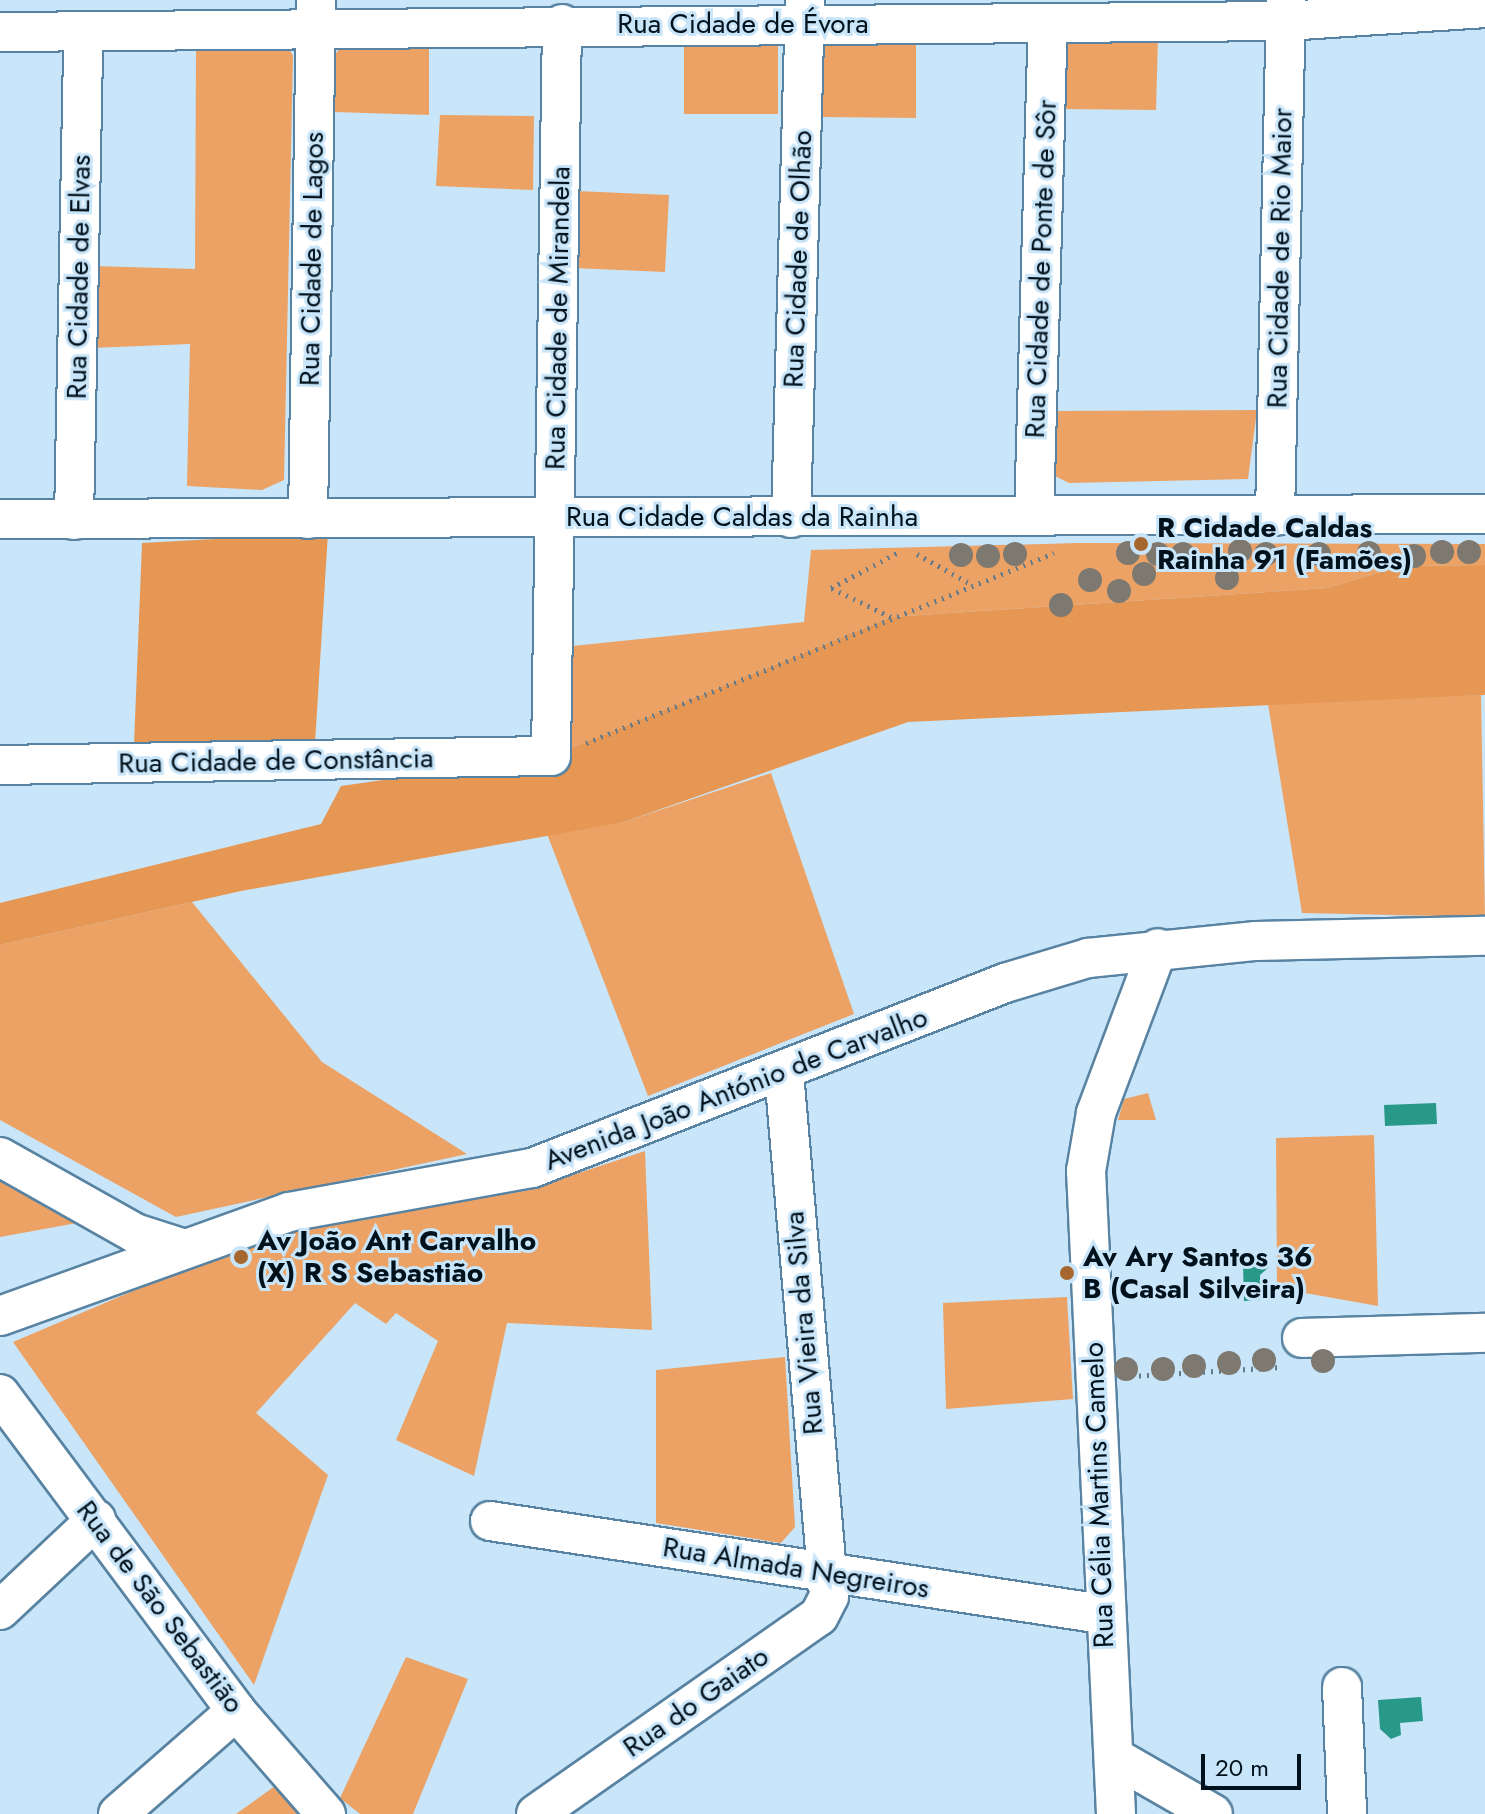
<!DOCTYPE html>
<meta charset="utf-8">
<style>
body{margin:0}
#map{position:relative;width:1485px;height:1814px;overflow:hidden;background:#c9e5f9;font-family:Jost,sans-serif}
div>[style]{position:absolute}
.green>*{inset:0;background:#eba264}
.forest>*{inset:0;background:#e69753}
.water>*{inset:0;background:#289988}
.path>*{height:5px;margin-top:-2.5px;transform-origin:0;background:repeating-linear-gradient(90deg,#657b8a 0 2px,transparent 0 8px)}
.roads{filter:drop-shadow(2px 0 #5883a2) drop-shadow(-2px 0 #5883a2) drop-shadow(0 2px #5883a2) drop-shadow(0 -2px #5883a2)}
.minor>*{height:38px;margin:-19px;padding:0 19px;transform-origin:19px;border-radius:19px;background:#fff}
.trees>*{width:24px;height:24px;margin:-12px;border-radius:50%;background:#7d7971}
.dots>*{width:22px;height:22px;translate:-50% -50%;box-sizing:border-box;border:4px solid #c9e5f9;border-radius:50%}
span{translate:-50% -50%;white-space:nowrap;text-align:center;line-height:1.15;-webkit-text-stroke:6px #c9e5f9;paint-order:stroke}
.street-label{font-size:28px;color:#02121d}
.poi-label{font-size:28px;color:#02121d;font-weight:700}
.left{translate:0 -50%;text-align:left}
.scale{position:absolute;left:1201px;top:1754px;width:100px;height:36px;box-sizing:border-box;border:4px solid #02121d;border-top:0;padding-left:10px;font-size:24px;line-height:28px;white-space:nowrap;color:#02121d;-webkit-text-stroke:6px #c9e5f9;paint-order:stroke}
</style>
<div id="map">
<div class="green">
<i style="clip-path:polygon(1061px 35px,1158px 37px,1156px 110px,1060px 109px)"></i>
<i style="clip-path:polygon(684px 36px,778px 36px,778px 114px,684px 114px)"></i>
<i style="clip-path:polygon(822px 37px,916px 37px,916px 118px,821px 117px)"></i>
<i style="clip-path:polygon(429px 39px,429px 115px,334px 112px,336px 53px,343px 45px)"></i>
<i style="clip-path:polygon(285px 41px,293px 56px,284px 480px,262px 490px,187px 486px,190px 344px,91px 348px,93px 266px,195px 269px,196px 47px)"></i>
<i style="clip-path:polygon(440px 115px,534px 116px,533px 190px,436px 186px)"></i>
<i style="clip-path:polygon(576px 191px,669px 195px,665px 272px,573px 268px)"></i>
<i style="clip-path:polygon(1257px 410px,1248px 479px,1069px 483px,1055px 476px,1056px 411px)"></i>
<i style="clip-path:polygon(1079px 543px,1485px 544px,1485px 565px,1401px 566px,1327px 588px,891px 617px,551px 756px,553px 648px,804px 622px,811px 550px)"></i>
<i style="clip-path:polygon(1481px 695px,1485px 917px,1302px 913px,1268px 704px)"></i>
<i style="clip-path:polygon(771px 773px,854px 1014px,648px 1096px,547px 834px,624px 822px)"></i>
<i style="clip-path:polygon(192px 902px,322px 1062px,467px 1154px,176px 1217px,0 1120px,0 945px)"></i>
<i style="clip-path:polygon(1148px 1093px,1156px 1120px,1118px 1120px,1124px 1099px)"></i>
<i style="clip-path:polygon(1374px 1135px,1378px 1306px,1277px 1288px,1276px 1138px)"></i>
<i style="clip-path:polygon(645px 1151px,652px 1330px,507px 1323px,474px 1476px,396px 1440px,438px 1341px,396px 1313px,386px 1324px,355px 1303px,256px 1413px,328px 1475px,254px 1685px,13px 1342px,279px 1229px,525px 1191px)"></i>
<i style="clip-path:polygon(0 1177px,77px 1223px,0 1237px)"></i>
<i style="clip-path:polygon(1067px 1297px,1073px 1399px,946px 1409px,943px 1303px)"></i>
<i style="clip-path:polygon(785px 1357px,795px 1527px,781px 1543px,656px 1523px,656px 1370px)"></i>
<i style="clip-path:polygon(406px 1657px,468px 1679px,413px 1814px,360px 1814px,340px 1798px)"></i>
<i style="clip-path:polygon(275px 1786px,299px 1814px,236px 1814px)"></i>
</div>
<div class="forest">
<i style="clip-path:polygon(328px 533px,315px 743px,134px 745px,142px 543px)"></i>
<i style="clip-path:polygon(1485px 565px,1485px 695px,908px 722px,624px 822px,241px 891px,0 945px,0 903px,321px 824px,341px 786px,551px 756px,891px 617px,1327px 588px,1401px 566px)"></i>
</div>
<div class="water">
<i style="clip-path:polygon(1436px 1103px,1437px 1124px,1385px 1126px,1384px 1105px)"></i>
<i style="clip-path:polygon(1262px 1260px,1269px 1267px,1260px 1275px,1260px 1300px,1244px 1301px,1243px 1264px)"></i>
<i style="clip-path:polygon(1421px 1697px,1423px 1721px,1400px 1723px,1401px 1735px,1391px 1739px,1380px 1729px,1378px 1700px)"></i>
</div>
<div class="path">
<i style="left:917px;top:554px;width:62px;rotate:29.1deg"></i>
<i style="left:891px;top:617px;width:67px;rotate:-154.2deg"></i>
<i style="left:831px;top:588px;width:75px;rotate:-27.9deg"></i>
<i style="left:586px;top:743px;width:505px;rotate:-22.1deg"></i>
<i style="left:1131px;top:1376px;width:150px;rotate:-3.4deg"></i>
</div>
<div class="roads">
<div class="minor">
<i style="left:0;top:32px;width:1285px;rotate:-0.49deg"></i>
<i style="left:1285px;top:21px;width:200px;rotate:-3.7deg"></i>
<i style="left:1034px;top:516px;width:493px;rotate:-88.4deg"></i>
<i style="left:1275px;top:516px;width:516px;rotate:-88.78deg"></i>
<i style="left:791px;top:518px;width:518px;rotate:-88.45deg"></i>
<i style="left:0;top:519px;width:1485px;rotate:-0.19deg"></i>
<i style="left:308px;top:519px;width:519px;rotate:-89.12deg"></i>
<i style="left:74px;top:520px;width:487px;rotate:-88.9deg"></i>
<i style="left:0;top:765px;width:551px;rotate:-0.94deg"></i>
<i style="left:551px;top:756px;width:732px;rotate:-89.14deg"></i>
<i style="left:0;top:1157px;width:155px;rotate:29.4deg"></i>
<i style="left:135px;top:1233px;width:46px;rotate:17.7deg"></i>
<i style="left:0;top:1316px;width:307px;rotate:-19.8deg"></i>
<i style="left:289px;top:1212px;width:247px;rotate:-10.3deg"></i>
<i style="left:532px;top:1168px;width:508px;rotate:-21.36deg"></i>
<i style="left:1005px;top:983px;width:87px;rotate:-16.8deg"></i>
<i style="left:1088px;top:958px;width:169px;rotate:-5.8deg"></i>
<i style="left:1256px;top:941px;width:229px;rotate:-1.3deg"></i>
<i style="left:1302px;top:1338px;width:183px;rotate:-1.6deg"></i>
<i style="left:0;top:1394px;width:395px;rotate:53.3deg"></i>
<i style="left:236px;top:1711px;width:137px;rotate:48.9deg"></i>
<i style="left:490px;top:1521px;width:619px;rotate:8.64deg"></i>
<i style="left:0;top:1610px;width:132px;rotate:-43.2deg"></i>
<i style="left:1342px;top:1687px;width:127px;rotate:87.7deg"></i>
<i style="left:1114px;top:1757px;width:114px;rotate:29.9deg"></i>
<i style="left:118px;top:1814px;width:157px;rotate:-41.1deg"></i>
<i style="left:536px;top:1814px;width:345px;rotate:-35deg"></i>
<i style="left:819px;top:1616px;width:22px;rotate:-63deg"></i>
<i style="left:829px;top:1596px;width:525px;rotate:-94.92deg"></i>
<i style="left:1116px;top:1814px;width:644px;rotate:-92.67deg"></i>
<i style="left:1086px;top:1171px;width:59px;rotate:-80.2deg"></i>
<i style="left:1096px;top:1113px;width:176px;rotate:-69.4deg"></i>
</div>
</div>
<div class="trees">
<i style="left:1240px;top:551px"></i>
<i style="left:1442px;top:552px"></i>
<i style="left:1469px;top:552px"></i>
<i style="left:1128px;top:553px"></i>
<i style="left:1369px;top:553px"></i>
<i style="left:1015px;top:554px"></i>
<i style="left:1158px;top:554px"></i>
<i style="left:1183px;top:554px"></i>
<i style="left:1266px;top:554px"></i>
<i style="left:1319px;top:554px"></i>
<i style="left:961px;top:555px"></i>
<i style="left:988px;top:556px"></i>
<i style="left:1414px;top:556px"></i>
<i style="left:1144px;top:574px"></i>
<i style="left:1227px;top:578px"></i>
<i style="left:1090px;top:580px"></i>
<i style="left:1119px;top:591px"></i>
<i style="left:1061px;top:605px"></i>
<i style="left:1264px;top:1360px"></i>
<i style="left:1323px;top:1361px"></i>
<i style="left:1229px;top:1363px"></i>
<i style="left:1194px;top:1366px"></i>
<i style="left:1126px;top:1369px"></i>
<i style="left:1163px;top:1369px"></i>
</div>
<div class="dots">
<i style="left:1141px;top:544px;background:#a6672e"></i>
<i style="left:241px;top:1257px;background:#a6672e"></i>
<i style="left:1067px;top:1273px;background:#a6672e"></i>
</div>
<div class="street-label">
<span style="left:743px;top:24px">Rua Cidade de Évora</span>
<span style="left:1280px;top:258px;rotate:-89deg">Rua Cidade de Rio Maior</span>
<span style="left:312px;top:259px;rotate:-89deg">Rua Cidade de Lagos</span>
<span style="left:798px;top:259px;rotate:-88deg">Rua Cidade de Olhão</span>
<span style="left:1041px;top:269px;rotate:-88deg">Rua Cidade de Ponte de Sôr</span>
<span style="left:79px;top:277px;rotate:-89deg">Rua Cidade de Elvas</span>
<span style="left:558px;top:318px;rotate:-89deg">Rua Cidade de Mirandela</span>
<span style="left:742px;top:517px">Rua Cidade Caldas da Rainha</span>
<span style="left:276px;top:761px;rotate:-1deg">Rua Cidade de Constância</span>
<span style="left:736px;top:1089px;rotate:-21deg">Avenida João António de Carvalho</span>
<span style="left:804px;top:1323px;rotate:-95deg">Rua Vieira da Silva</span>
<span style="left:1099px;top:1495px;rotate:-92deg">Rua Célia Martins Camelo</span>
<span style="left:796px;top:1568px;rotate:9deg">Rua Almada Negreiros</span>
<span style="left:160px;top:1607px;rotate:53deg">Rua de São Sebastião</span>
<span style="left:696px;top:1702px;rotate:-35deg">Rua do Gaiato</span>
</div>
<div class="poi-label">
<span class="left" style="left:1157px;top:544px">R Cidade Caldas<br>Rainha 91 (Famões)</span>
<span class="left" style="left:257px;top:1257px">Av João Ant Carvalho<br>(X) R S Sebastião</span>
<span class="left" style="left:1083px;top:1273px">Av Ary Santos 36<br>B (Casal Silveira)</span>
</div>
<div class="scale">20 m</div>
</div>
